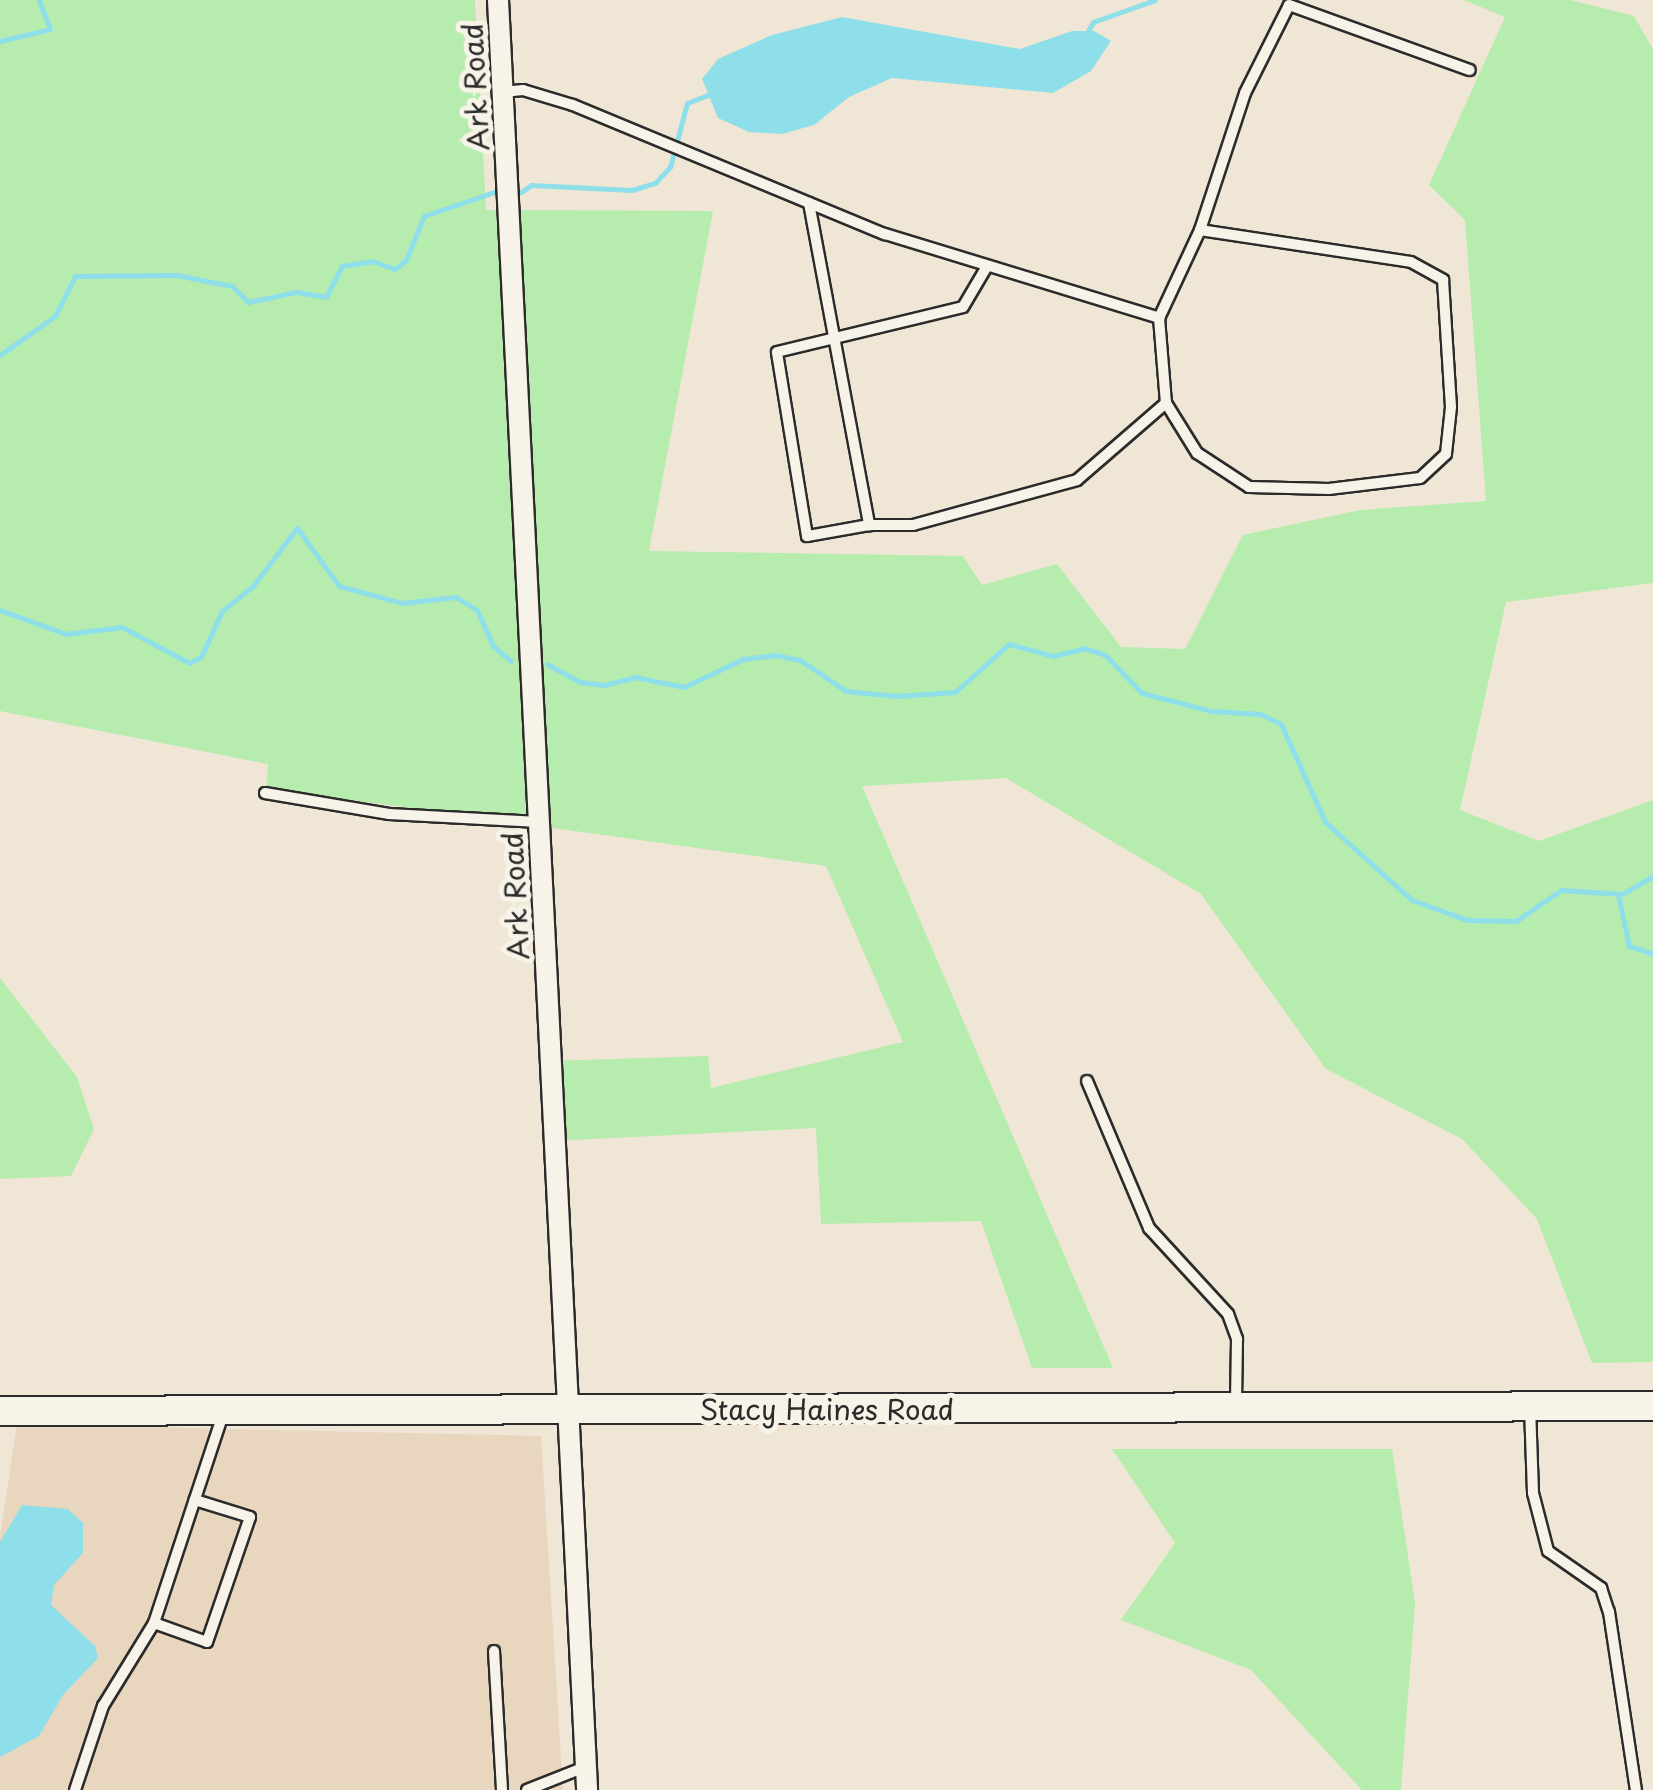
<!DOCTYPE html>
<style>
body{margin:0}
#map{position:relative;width:1653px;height:1790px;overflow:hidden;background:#f0e6d5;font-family:"Playpen Sans",sans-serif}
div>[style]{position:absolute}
.built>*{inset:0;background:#e8d7be}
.green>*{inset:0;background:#b6ecae}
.water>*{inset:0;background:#8edfe9}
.stream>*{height:5px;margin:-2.5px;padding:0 2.5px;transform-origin:2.5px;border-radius:2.5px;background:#8edfe9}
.roads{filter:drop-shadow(2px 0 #2b2b2b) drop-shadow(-2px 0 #2b2b2b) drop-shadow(0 2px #2b2b2b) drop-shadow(0 -2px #2b2b2b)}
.lane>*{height:10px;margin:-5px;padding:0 5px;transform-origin:5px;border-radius:5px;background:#f7f3e8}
.street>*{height:20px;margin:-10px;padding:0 10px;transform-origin:10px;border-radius:10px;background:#f7f3e8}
.secondary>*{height:28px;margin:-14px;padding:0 14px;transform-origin:14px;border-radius:14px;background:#f7f3e8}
span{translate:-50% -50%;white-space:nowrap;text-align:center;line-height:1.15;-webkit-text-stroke:10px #f7f3e8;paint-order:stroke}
.street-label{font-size:28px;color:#2b2b2b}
</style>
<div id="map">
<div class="built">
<i style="clip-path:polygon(17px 1424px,541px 1436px,563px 1790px,0 1790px,0 1536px)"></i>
</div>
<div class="green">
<i style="clip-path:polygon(0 0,475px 0,486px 210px,713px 211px,649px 551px,963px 556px,982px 585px,1057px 564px,1121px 647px,1185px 649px,1243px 535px,1360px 510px,1486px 501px,1465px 220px,1429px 185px,1505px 17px,1464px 0,1570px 0,1634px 16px,1653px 49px,1653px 583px,1506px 602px,1460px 810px,1539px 841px,1653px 800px,1653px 1362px,1592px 1363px,1537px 1219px,1462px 1139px,1326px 1069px,1201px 894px,1006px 778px,862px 786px,1113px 1368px,1032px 1368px,981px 1221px,821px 1224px,816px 1128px,554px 1141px,549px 1061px,708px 1056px,711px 1088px,903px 1042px,826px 866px,266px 788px,268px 764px,0 711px)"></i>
<i style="clip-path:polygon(0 978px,77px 1077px,94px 1129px,71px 1176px,0 1179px)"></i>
<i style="clip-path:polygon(1112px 1449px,1392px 1449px,1415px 1603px,1401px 1790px,1362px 1790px,1251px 1670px,1121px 1620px,1175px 1543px)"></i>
</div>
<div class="water">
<i style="clip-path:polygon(842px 17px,1020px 49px,1072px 31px,1094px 31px,1111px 41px,1091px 71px,1053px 93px,892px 78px,849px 97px,814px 125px,782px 134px,749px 132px,718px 118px,702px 79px,718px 59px,772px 35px)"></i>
<i style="clip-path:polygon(22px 1505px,68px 1509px,83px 1523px,83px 1553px,54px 1585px,51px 1605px,95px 1646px,98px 1658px,63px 1695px,39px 1736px,0 1757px,0 1542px)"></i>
</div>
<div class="stream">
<i style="left:1085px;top:36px;width:16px;rotate:-60deg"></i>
<i style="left:1093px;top:22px;width:66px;rotate:-19.5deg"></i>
<i style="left:0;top:41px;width:51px;rotate:-13.5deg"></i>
<i style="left:50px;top:29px;width:31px;rotate:-111deg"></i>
<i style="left:521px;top:192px;width:12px;rotate:-35deg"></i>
<i style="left:531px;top:185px;width:101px;rotate:2.8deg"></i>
<i style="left:632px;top:190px;width:24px;rotate:-17deg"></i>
<i style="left:655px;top:183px;width:22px;rotate:-47deg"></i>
<i style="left:670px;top:167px;width:66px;rotate:-75.1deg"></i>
<i style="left:687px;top:103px;width:26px;rotate:-21deg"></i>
<i style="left:0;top:355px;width:67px;rotate:-35.3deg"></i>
<i style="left:55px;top:316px;width:45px;rotate:-63.4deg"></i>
<i style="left:75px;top:276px;width:101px;rotate:-0.6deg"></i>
<i style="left:176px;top:275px;width:57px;rotate:11.1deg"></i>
<i style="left:232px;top:286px;width:23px;rotate:45deg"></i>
<i style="left:248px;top:302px;width:49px;rotate:-11.8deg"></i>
<i style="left:296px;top:292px;width:30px;rotate:9deg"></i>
<i style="left:326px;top:297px;width:35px;rotate:-63deg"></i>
<i style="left:342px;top:266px;width:30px;rotate:-9deg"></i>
<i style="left:372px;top:261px;width:24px;rotate:19deg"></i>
<i style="left:395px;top:269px;width:14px;rotate:-39deg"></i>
<i style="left:406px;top:260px;width:48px;rotate:-67.8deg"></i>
<i style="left:424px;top:216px;width:77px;rotate:-18.9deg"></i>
<i style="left:0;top:610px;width:70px;rotate:20deg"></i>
<i style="left:66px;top:634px;width:56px;rotate:-7.1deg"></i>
<i style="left:122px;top:627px;width:76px;rotate:28.2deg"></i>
<i style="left:189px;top:663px;width:13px;rotate:-27deg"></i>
<i style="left:201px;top:657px;width:51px;rotate:-65.5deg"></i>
<i style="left:222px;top:611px;width:38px;rotate:-39deg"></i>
<i style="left:252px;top:587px;width:74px;rotate:-52.7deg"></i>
<i style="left:297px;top:528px;width:72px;rotate:54.1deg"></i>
<i style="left:339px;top:586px;width:65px;rotate:15.1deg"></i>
<i style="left:402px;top:603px;width:54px;rotate:-6.3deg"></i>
<i style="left:456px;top:597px;width:25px;rotate:32deg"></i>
<i style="left:477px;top:610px;width:39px;rotate:66deg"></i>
<i style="left:493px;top:646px;width:23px;rotate:40deg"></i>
<i style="left:547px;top:664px;width:38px;rotate:29deg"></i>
<i style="left:580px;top:682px;width:24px;rotate:7deg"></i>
<i style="left:604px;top:685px;width:32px;rotate:-14deg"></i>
<i style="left:635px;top:677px;width:50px;rotate:11.5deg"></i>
<i style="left:684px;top:687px;width:65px;rotate:-25.4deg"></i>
<i style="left:743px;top:659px;width:31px;rotate:-7deg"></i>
<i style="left:774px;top:655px;width:26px;rotate:11deg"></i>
<i style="left:800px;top:660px;width:55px;rotate:34deg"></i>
<i style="left:846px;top:691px;width:50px;rotate:5.7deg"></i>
<i style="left:896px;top:696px;width:59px;rotate:-3.9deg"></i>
<i style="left:955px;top:692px;width:72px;rotate:-41.6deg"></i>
<i style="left:1009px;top:644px;width:46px;rotate:15.3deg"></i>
<i style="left:1053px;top:656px;width:32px;rotate:-14deg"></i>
<i style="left:1084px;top:648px;width:22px;rotate:18deg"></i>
<i style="left:1105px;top:655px;width:53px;rotate:45.8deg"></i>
<i style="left:1142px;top:693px;width:71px;rotate:14.6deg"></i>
<i style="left:1211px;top:711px;width:49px;rotate:3.5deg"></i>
<i style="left:1260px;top:714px;width:23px;rotate:25deg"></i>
<i style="left:1281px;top:724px;width:107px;rotate:65.8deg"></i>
<i style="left:1325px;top:822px;width:117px;rotate:41.9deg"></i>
<i style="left:1412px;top:900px;width:59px;rotate:20deg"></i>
<i style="left:1467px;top:920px;width:49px;rotate:1.2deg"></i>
<i style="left:1516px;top:921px;width:55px;rotate:-34.6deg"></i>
<i style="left:1561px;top:890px;width:61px;rotate:3.8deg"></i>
<i style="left:1622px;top:894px;width:36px;rotate:-30deg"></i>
<i style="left:1618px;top:894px;width:53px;rotate:78.1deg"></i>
<i style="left:1629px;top:946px;width:25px;rotate:18deg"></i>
</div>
<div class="roads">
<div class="lane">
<i style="left:503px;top:92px;width:20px;rotate:-6deg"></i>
<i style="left:523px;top:90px;width:52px;rotate:16.7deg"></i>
<i style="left:573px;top:105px;width:338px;rotate:22.5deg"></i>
<i style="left:885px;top:234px;width:287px;rotate:17deg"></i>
<i style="left:809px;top:203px;width:328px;rotate:79.4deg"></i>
<i style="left:869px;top:525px;width:44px"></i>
<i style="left:913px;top:525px;width:170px;rotate:-15.3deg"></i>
<i style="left:1077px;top:480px;width:118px;rotate:-40.9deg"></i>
<i style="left:1166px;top:403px;width:85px;rotate:-94.7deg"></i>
<i style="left:1159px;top:318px;width:97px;rotate:-65deg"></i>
<i style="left:1200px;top:230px;width:213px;rotate:8.6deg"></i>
<i style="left:1411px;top:262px;width:37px;rotate:29deg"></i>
<i style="left:1443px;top:280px;width:127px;rotate:86.4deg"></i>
<i style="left:1451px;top:407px;width:47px;rotate:96.1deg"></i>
<i style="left:1446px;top:454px;width:35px;rotate:137deg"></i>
<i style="left:1420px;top:478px;width:92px;rotate:173.1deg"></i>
<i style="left:1329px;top:489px;width:80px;rotate:-178.6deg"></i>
<i style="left:1249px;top:487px;width:62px;rotate:-146.8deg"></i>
<i style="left:1197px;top:453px;width:59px;rotate:-121.8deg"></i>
<i style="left:1200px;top:230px;width:144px;rotate:-71.8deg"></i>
<i style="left:1245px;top:93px;width:98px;rotate:-63.4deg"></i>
<i style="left:1289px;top:5px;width:192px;rotate:19.8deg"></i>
<i style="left:869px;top:525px;width:63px;rotate:169.9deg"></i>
<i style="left:807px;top:536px;width:186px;rotate:-99.3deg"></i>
<i style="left:777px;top:352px;width:191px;rotate:-13.6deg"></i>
<i style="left:963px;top:307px;width:45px;rotate:-59.5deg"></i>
<i style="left:265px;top:793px;width:126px;rotate:9.6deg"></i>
<i style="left:389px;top:814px;width:150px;rotate:3.1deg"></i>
<i style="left:1087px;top:1081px;width:160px;rotate:67.1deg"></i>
<i style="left:1149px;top:1228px;width:117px;rotate:47.4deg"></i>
<i style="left:1228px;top:1314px;width:27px;rotate:70deg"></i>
<i style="left:1237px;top:1339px;width:66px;rotate:90.9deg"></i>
<i style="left:1530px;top:1407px;width:86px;rotate:88deg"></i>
<i style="left:1533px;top:1493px;width:60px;rotate:75.5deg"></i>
<i style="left:1548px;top:1551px;width:65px;rotate:34.9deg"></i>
<i style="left:1601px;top:1588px;width:25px;rotate:72deg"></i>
<i style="left:1609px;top:1612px;width:180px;rotate:81.4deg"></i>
<i style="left:154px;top:1623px;width:56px;rotate:19.7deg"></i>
<i style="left:207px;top:1642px;width:132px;rotate:-71deg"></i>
<i style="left:250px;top:1517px;width:58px;rotate:-162.8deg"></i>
<i style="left:494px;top:1651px;width:139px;rotate:86.7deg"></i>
<i style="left:75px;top:1790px;width:89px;rotate:-71.6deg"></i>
<i style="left:103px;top:1706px;width:97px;rotate:-58.4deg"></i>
<i style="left:154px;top:1623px;width:223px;rotate:-71.7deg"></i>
<i style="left:527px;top:1790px;width:62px;rotate:-21.6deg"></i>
</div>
<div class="street">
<i style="left:498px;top:0;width:1792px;rotate:87.15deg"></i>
</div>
<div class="secondary">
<i style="left:0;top:1411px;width:1653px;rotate:-0.17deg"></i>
</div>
</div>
<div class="street-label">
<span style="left:475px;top:87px;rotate:-93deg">Ark Road</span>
<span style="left:515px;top:896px;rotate:-93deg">Ark Road</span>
<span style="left:827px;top:1409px">Stacy Haines Road</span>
</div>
</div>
